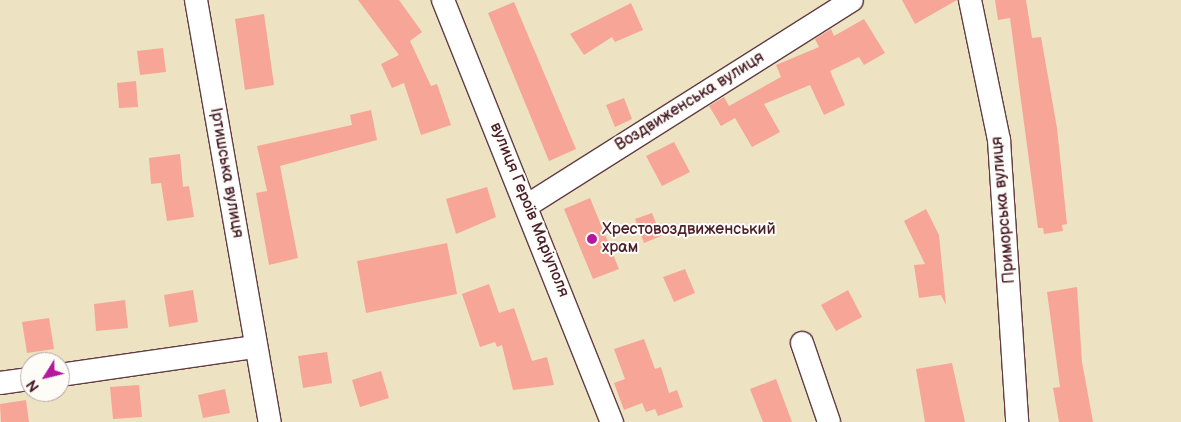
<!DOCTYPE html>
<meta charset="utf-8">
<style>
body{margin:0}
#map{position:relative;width:1181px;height:422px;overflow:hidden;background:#ede3c3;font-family:"Balsamiq Sans",sans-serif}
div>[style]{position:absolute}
.building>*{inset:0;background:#f7a596}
.roads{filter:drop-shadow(1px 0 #623c42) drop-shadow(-1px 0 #623c42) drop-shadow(0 1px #623c42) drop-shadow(0 -1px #623c42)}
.minor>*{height:22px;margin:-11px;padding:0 11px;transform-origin:11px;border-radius:11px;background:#fff}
.dots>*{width:14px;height:14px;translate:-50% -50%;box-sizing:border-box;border:2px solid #fdfcf7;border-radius:50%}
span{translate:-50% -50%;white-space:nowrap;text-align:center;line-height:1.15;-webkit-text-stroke:4px #fdfcf7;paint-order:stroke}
.street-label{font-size:16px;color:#4a1f2b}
.poi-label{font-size:16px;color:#4a1f2b}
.left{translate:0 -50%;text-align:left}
.north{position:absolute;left:20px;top:352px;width:50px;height:50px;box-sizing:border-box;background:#fdfcf7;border:1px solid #b5a4a5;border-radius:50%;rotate:234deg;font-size:14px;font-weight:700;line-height:20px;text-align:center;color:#4a1f2b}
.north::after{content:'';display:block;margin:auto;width:18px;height:22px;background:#b5179e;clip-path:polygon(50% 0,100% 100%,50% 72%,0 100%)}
</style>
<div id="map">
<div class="building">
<i style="clip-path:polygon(358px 0,399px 0,422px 32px,410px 41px,431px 86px,437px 84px,451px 125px,421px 135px,404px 83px,392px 88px,381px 64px,399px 55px)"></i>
<i style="clip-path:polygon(902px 0,957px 0,915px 24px)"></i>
<i style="clip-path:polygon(995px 0,1026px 0,1032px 38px,1041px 37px,1057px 128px,1067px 224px,1062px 225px,1063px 231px,1044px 234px,1043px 228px,1038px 228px,1010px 18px,998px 20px)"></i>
<i style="clip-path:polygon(514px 2px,576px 149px,549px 161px,488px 13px)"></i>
<i style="clip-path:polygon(631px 3px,643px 30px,615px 42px,612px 37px,584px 55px,570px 34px)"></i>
<i style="clip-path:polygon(264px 14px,274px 85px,245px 90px,235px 19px)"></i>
<i style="clip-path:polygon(864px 19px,885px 53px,864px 65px,859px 57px,830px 71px,845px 105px,824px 115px,810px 85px,764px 104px,780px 132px,752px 147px,735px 118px,721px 126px,709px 106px,724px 97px,729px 106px,781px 77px,776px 65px,819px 47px,815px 39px,831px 29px,834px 36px)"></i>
<i style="clip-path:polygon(163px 48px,166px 72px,140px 75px,137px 51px)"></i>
<i style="clip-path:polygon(136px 81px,138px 107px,119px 108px,117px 83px)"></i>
<i style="clip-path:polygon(624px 98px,632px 119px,615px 127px,606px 105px)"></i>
<i style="clip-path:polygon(371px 110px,377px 140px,280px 166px,298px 258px,269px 265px,256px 193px,267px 191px,257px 146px,352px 125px,350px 115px)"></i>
<i style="clip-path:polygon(674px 142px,690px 172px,662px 186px,646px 156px)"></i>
<i style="clip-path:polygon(180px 154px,183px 187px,189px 186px,194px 217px,167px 221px,161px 183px,151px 184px,149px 158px)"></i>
<i style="clip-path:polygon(487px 187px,496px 217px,456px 234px,446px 199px)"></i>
<i style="clip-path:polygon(590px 198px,619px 269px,593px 279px,564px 209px)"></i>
<i style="clip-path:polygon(926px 209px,939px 235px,946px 305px,941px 295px,919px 298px,914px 265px,925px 264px,904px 221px)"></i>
<i style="clip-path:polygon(652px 213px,661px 236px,644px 243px,635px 219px)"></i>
<i style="clip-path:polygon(447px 243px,457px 294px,366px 313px,357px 261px)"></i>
<i style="clip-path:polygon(685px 269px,695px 293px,674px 302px,663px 277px)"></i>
<i style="clip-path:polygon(489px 284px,499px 313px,514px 308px,532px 361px,547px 357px,554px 385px,513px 390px,502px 345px,497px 347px,495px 342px,480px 347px,462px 294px)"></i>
<i style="clip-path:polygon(1077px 287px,1082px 362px,1093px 422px,1059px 422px,1053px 388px,1060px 387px,1047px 292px)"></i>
<i style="clip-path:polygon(193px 290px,198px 322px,169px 327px,164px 295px)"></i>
<i style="clip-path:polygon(848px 290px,862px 317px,836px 331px,821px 305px)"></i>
<i style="clip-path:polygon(125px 300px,128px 328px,96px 331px,94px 304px)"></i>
<i style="clip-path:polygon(49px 318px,54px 349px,27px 353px,22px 322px)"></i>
<i style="clip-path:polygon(644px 339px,655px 369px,661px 367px,669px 393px,677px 390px,683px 407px,658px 416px,655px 409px,646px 412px,642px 403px,624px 410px,614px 383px,625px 379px,614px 349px)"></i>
<i style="clip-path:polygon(327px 352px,332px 383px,303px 388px,298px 356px)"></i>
<i style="clip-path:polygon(952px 363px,965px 422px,925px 422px,916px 369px)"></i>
<i style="clip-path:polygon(381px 371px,389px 398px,360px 407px,352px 380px)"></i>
<i style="clip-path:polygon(776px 379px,792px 422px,763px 422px,750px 389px)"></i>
<i style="clip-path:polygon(139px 385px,142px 417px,113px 419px,110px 387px)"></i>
<i style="clip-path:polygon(225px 389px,230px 413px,203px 418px,198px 395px)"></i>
<i style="clip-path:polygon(26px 400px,29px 422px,1px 422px,0 404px)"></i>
</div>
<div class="roads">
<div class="minor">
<i style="left:196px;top:0;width:428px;rotate:80.1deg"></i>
<i style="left:443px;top:0;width:455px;rotate:68.2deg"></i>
<i style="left:970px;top:0;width:143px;rotate:78.3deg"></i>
<i style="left:999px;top:140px;width:283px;rotate:86.3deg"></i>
<i style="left:528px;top:205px;width:383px;rotate:-32.3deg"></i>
<i style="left:802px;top:343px;width:83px;rotate:71.1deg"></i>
<i style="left:60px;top:375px;width:197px;rotate:-8.2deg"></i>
<i style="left:0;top:383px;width:30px;rotate:-8deg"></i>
</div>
</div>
<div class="dots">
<i style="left:592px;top:239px;background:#b5179e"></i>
</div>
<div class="street-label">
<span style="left:690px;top:102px;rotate:-32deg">Воздвиженська вулиця</span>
<span style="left:226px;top:173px;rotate:80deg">Іртишська вулиця</span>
<span style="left:529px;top:210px;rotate:68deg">вулиця Героїв Маріуполя</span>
<span style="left:1004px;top:210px;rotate:-95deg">Приморська вулиця</span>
</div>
<div class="poi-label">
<span class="left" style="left:602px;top:239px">Хрестовоздвиженський<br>храм</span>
</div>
<div class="north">N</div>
</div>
